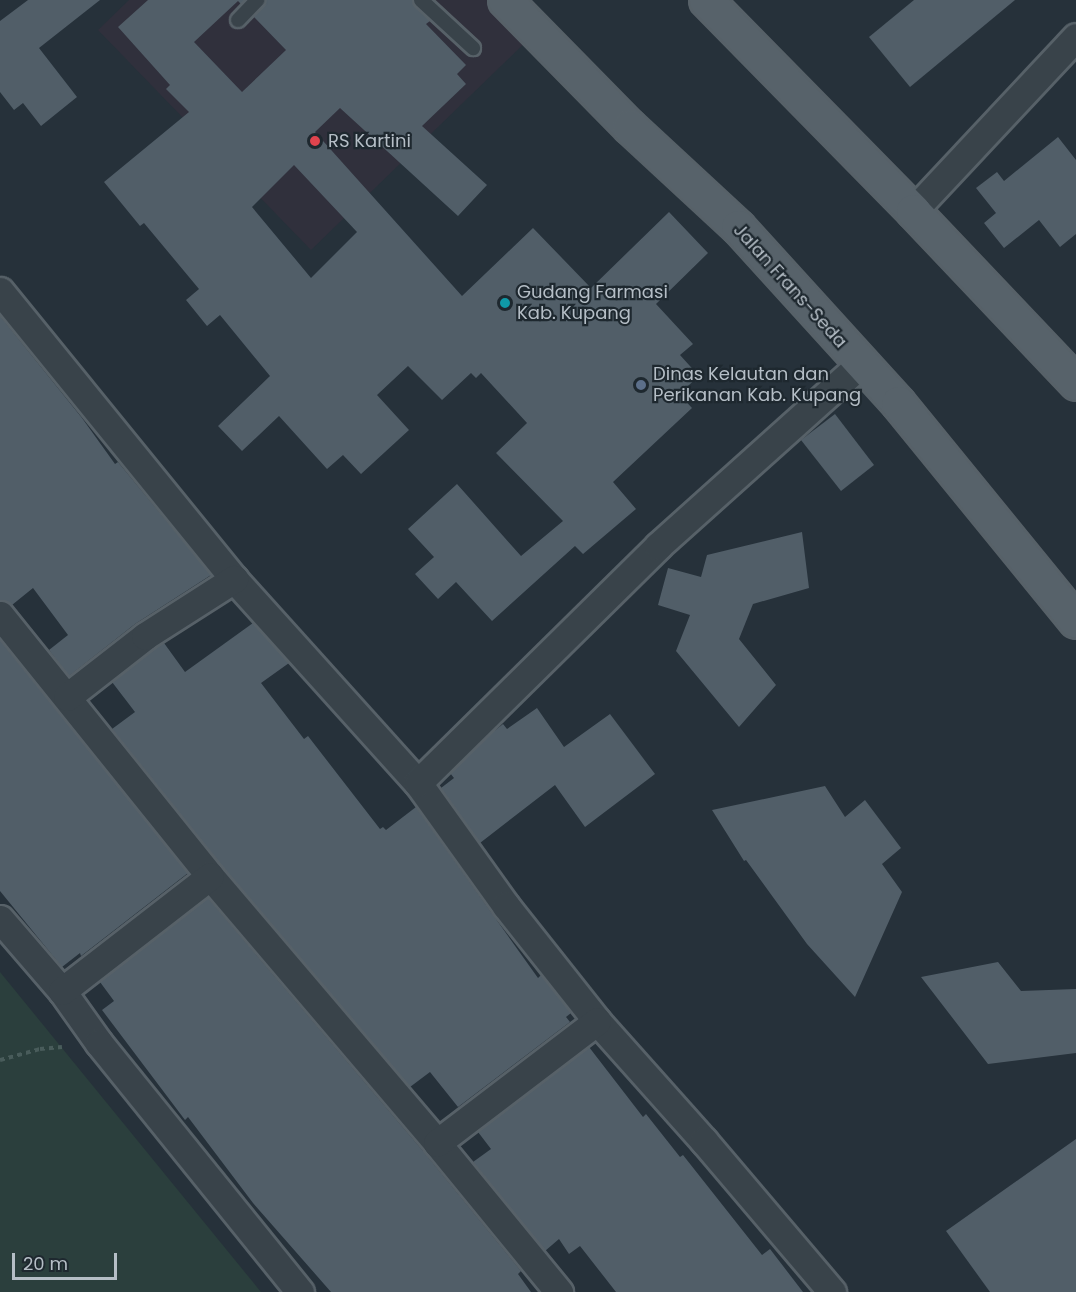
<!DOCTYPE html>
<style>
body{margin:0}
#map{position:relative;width:1076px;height:1292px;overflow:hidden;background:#26313a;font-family:Poppins,sans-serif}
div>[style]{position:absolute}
.medical>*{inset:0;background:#30303c}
.green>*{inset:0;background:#2b3f3d}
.building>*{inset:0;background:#515e68}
.path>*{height:4px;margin-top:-2px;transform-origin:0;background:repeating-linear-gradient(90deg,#495c5b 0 4.5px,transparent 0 9px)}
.roads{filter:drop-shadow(2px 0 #576168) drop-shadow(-2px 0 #576168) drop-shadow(0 2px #576168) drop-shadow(0 -2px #576168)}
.service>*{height:14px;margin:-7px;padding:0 7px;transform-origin:7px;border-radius:7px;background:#39434a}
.minor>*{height:27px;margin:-13.5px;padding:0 13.5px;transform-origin:13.5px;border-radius:13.5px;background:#39434a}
.primary>*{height:33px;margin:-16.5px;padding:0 16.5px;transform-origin:16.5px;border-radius:16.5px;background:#57626a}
.dots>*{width:16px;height:16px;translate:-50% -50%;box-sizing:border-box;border:3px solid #1e282f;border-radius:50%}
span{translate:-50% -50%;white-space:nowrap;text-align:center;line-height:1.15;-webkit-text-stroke:4.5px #1e282f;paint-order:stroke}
.poi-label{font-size:18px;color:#b5bec6}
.left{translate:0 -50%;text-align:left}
.street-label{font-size:18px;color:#b5bec6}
.scale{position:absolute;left:12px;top:1253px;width:105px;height:27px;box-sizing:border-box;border:3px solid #b5bec6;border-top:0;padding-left:8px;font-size:18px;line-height:21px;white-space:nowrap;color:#b5bec6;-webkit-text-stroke:4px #1e282f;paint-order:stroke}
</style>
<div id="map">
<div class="medical">
<i style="clip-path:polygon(129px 0,506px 0,536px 32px,311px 250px,98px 30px)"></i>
</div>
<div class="green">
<i style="clip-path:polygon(0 972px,261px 1292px,0 1292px)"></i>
</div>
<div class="building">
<i style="clip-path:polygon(28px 0,100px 0,39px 48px,77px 97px,41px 126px,23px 103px,14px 110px,0 92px,0 21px)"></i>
<i style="clip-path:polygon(evenodd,148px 0,245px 0,241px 4px,238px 1px,194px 42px,242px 92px,286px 50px,254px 17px,266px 0,412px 0,415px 7px,430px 21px,426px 24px,466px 65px,457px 74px,466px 84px,422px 126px,487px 185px,458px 216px,340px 108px,315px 132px,462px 296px,533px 228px,591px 288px,669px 212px,708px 253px,656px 304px,693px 344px,680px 355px,699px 376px,679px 394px,692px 408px,613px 482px,636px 509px,583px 554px,575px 546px,492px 621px,456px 582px,438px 599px,415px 574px,434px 557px,408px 529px,457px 484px,521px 556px,563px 521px,496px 453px,527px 423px,481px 373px,476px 378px,471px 373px,442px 400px,408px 366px,377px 395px,409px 430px,361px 474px,343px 455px,327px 469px,279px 416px,242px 451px,218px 426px,270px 376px,220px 315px,207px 326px,186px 300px,199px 289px,144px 223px,140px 226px,104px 182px,189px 112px,166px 89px,170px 85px,118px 27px,148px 0,294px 165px,357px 232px,311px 278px,252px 207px,294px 165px)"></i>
<i style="clip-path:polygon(914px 0,1015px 0,910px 87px,869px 37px)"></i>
<i style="clip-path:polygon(1058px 137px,1076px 160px,1076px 234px,1060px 247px,1039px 220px,1004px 248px,984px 223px,996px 213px,976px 188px,997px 172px,1004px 181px)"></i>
<i style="clip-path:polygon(0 316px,82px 418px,115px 464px,118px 462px,211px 575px,135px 624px,69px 676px,49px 650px,68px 635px,33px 588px,12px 605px,0 600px)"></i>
<i style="clip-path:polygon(835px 414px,874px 465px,841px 491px,801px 440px)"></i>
<i style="clip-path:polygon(802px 532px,809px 588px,753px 604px,739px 639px,776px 685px,739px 727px,676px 651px,690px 615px,658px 605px,668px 568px,701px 577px,707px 555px)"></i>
<i style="clip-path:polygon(253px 623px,289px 663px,261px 683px,304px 739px,308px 736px,380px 829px,383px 827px,386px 830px,416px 807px,538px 978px,541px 975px,571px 1013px,566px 1017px,570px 1022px,458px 1107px,430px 1072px,410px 1087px,222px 866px,112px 729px,135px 712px,112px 682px,154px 649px,164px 643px,185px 672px)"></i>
<i style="clip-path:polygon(0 640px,188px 873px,81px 956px,80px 953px,62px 967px,0 891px)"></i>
<i style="clip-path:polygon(537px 708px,564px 747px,610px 714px,655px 774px,585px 827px,555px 785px,480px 843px,441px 788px,454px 778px,450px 773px,488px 736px,503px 724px,507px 729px)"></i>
<i style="clip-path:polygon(825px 786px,845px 817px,865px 800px,901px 848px,882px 864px,902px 892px,855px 997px,807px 944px,746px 860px,744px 861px,712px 810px)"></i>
<i style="clip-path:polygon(208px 898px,423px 1151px,521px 1271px,518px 1274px,531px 1292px,331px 1292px,253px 1203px,188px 1117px,185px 1120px,102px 1010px,114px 1001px,100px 982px)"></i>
<i style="clip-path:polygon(998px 962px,1021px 991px,1076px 989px,1076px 1053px,988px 1064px,921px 977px)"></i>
<i style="clip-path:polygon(589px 1047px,643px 1117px,646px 1114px,680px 1157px,683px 1155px,762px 1255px,770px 1249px,803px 1292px,616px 1292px,580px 1246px,569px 1254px,559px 1239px,545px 1251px,473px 1162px,491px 1149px,478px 1132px)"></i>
<i style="clip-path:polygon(1076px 1139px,1076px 1292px,990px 1292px,946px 1231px)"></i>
</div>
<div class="path">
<i style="left:0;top:1060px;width:41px;rotate:-15.4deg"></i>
<i style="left:40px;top:1049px;width:22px;rotate:-5deg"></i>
</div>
<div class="roads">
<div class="service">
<i style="left:421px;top:0;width:71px;rotate:42.7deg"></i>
<i style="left:238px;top:20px;width:28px;rotate:-46deg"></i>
</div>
<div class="minor">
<i style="left:913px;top:211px;width:238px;rotate:-46.9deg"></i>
<i style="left:0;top:291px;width:371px;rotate:50.9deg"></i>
<i style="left:234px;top:579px;width:275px;rotate:48deg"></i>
<i style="left:418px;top:783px;width:151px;rotate:54.4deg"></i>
<i style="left:506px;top:906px;width:147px;rotate:51.6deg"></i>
<i style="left:597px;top:1021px;width:161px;rotate:48.3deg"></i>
<i style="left:704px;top:1141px;width:198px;rotate:49.7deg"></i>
<i style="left:0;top:615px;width:335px;rotate:51.2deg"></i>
<i style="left:210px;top:876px;width:350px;rotate:49.6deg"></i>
<i style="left:437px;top:1143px;width:193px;rotate:50.7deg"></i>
<i style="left:67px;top:697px;width:99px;rotate:-38deg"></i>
<i style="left:145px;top:636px;width:106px;rotate:-32.6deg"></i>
<i style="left:418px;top:783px;width:337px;rotate:-44.6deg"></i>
<i style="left:658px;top:546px;width:273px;rotate:-41.9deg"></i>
<i style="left:0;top:919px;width:95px;rotate:49.3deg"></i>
<i style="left:62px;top:991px;width:64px;rotate:54.6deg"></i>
<i style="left:99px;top:1043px;width:320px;rotate:51.1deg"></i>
<i style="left:62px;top:991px;width:187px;rotate:-37.8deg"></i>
<i style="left:437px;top:1143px;width:201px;rotate:-37.3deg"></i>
</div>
<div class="primary">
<i style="left:505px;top:0;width:178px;rotate:45.5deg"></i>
<i style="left:630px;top:127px;width:147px;rotate:42.8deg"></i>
<i style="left:738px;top:227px;width:238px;rotate:47.7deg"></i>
<i style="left:898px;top:403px;width:281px;rotate:50.8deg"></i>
<i style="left:706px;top:0;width:296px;rotate:45.5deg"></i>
<i style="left:913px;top:211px;width:237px;rotate:46.5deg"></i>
</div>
</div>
<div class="dots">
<i style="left:315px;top:141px;background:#e0444e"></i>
<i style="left:505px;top:303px;background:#0f9aa8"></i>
<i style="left:641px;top:385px;background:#5c6f8a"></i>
</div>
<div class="poi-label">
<span class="left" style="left:328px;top:141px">RS Kartini</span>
<span class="left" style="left:517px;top:303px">Gudang Farmasi<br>Kab. Kupang</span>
<span class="left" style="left:653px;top:385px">Dinas Kelautan dan<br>Perikanan Kab. Kupang</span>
</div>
<div class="street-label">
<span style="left:790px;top:286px;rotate:48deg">Jalan Frans-Seda</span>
</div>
<div class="scale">20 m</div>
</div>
